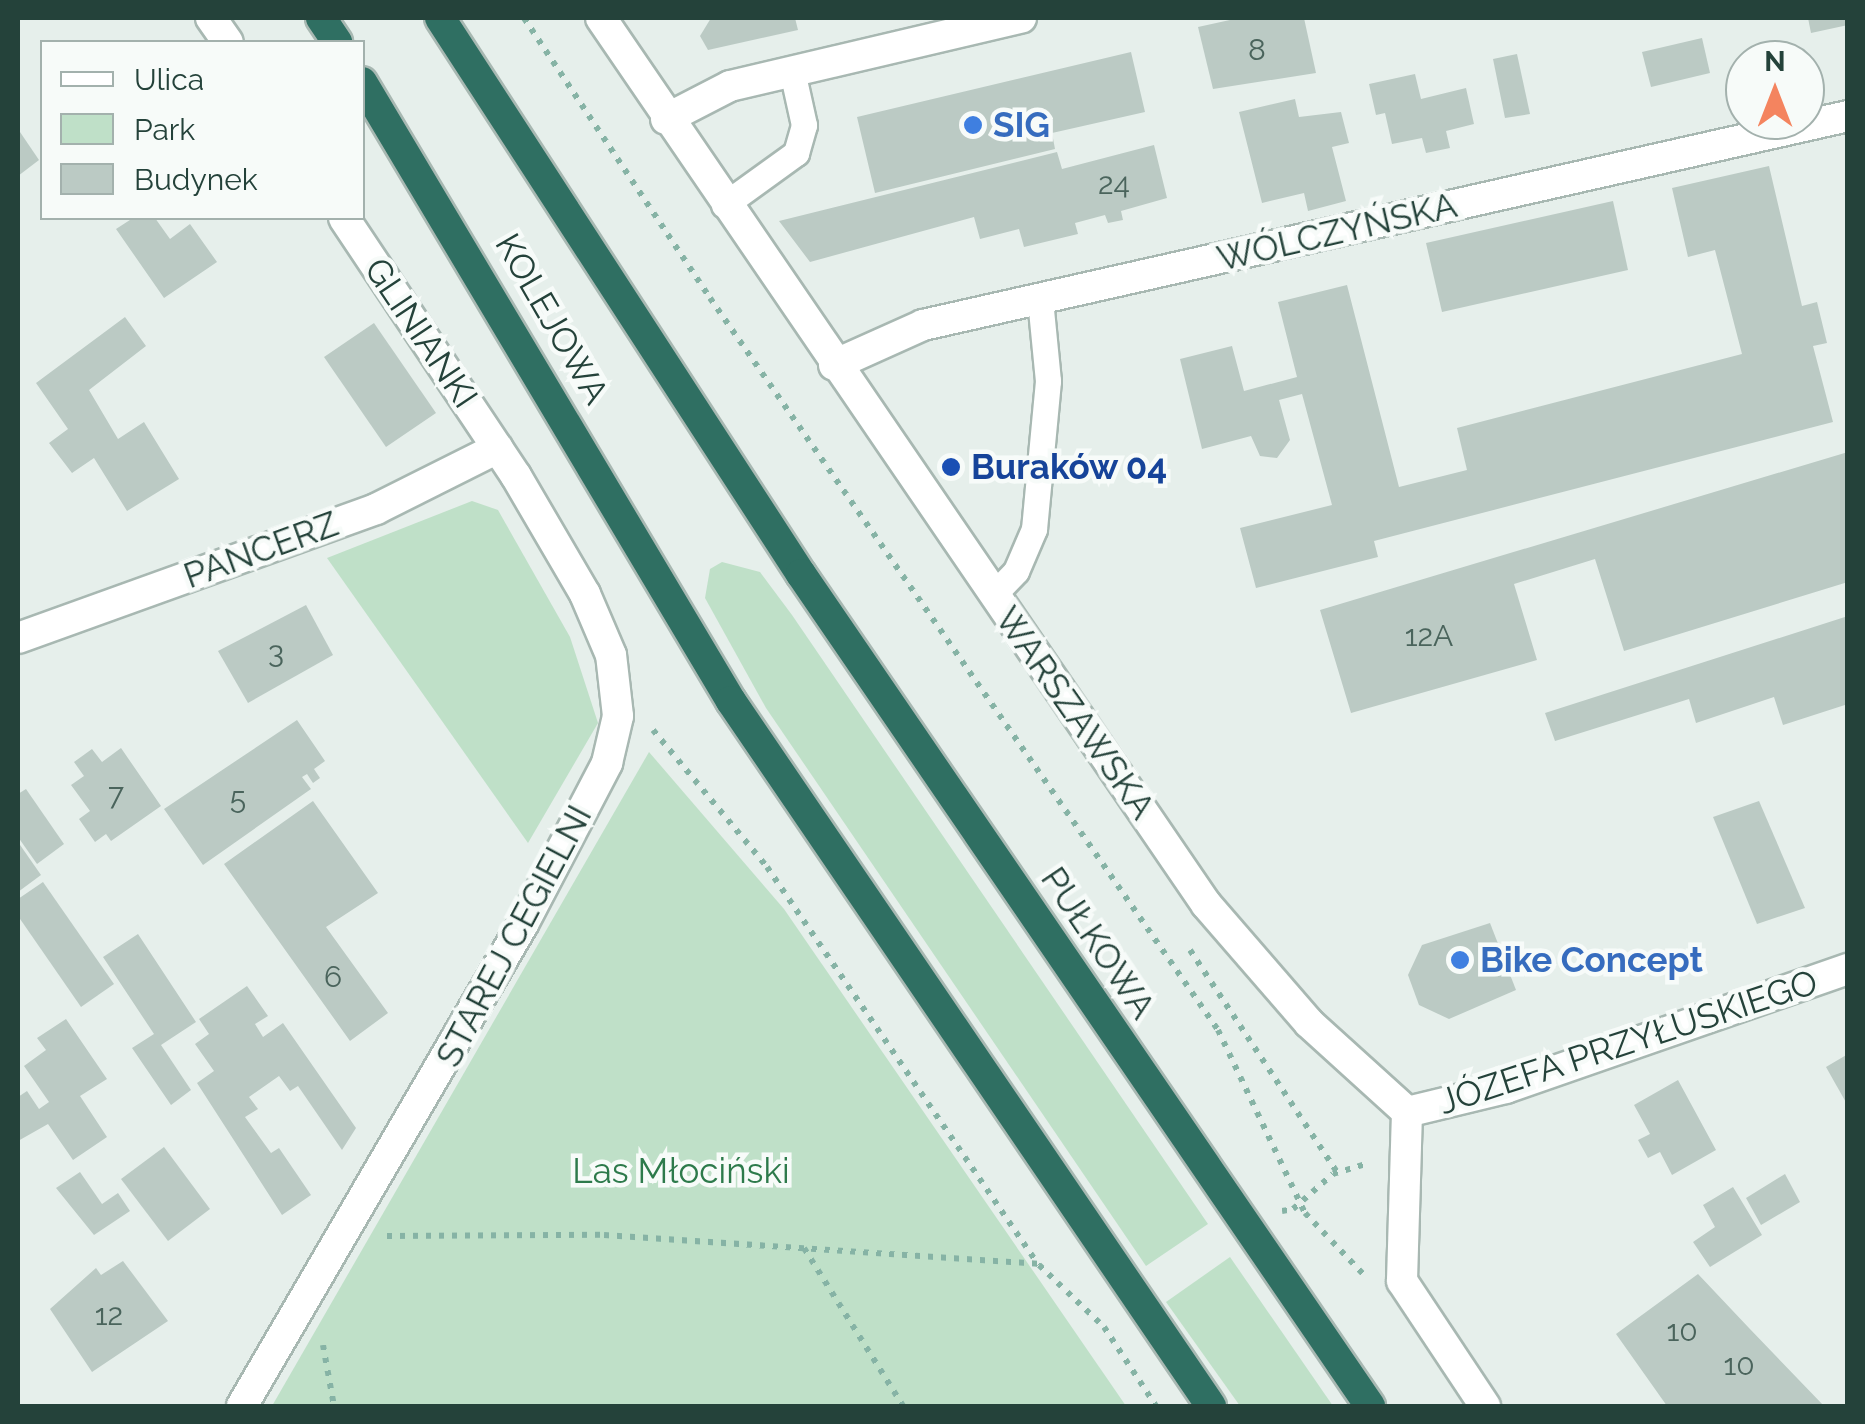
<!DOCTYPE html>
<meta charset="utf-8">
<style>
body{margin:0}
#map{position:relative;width:1865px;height:1424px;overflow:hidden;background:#e6efeb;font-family:Raleway,sans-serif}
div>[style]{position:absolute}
.green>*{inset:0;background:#bfe0c8}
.building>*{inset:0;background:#bbcac4}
.path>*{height:6px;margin-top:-3px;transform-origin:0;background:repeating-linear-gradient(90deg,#86b3a5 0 5px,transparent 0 13px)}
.roads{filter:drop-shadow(2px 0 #a8b8b2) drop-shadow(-2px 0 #a8b8b2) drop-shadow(0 2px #a8b8b2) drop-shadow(0 -2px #a8b8b2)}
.lane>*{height:25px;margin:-12.5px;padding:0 12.5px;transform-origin:12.5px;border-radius:12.5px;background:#fff}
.street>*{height:30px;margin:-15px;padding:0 15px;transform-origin:15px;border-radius:15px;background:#fff}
.highway>*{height:30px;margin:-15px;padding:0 15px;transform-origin:15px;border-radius:15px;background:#2f6f62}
.dots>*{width:28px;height:28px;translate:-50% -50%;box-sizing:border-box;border:5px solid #f7fbf9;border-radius:50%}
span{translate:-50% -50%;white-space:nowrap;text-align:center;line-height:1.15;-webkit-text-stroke:9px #f7fbf9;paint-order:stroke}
.number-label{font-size:30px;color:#4a645c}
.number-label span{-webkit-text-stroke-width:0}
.shop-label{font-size:35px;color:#366cbe;font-weight:700}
.left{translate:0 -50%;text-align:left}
.street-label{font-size:35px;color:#24423a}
.transit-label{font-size:35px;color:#164399;font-weight:700}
.park-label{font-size:35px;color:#2d7a4b}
.frame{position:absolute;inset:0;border:20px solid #24423a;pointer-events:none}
.legend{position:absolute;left:40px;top:40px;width:325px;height:180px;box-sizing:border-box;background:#f7fbf9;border:2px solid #a3b1ad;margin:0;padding:12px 18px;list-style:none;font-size:30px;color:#24423a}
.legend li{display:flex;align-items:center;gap:20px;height:50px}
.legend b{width:50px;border:2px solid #a3b1ad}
.north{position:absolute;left:1725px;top:40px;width:100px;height:100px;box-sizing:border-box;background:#f7fbf9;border:2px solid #a3b1ad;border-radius:50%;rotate:0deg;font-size:28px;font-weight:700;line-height:40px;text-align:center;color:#24423a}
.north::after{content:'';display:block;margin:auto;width:35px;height:45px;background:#f4845f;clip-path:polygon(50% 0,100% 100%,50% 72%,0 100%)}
</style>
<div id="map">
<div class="green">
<i style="clip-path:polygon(472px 501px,498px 510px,570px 637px,598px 723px,528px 843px,327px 558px)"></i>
<i style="clip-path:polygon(722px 562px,760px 572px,792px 615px,1208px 1224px,1146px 1266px,766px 708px,705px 598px,710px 569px)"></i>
<i style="clip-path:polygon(649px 752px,784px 909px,1126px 1406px,272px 1406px)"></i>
<i style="clip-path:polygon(1230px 1257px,1333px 1406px,1240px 1406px,1166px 1302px)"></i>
</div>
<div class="building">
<i style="clip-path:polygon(795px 18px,798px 30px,708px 50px,700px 36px,711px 18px)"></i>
<i style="clip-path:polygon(1239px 18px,1304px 18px,1316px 73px,1213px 89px,1198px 27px)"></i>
<i style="clip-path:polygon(1808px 18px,1848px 18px,1848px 25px,1811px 33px)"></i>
<i style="clip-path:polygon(1702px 38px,1710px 73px,1651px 87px,1642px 52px)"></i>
<i style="clip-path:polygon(1131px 52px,1145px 112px,1052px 133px,1055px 149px,875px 193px,857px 117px)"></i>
<i style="clip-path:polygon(1517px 54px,1530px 114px,1505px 118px,1493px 59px)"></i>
<i style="clip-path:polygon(1415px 74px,1421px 99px,1466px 88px,1474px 124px,1446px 131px,1450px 148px,1426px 153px,1422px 138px,1392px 144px,1385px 113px,1376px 115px,1369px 84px)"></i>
<i style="clip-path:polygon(1295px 99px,1299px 117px,1341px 112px,1349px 143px,1332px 147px,1346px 201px,1308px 211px,1304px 193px,1262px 203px,1239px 112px)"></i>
<i style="clip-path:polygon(20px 132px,39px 160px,18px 176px,18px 134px)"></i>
<i style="clip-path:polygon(1154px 145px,1167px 198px,1121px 211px,1123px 220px,1108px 223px,1105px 215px,1075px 223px,1078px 234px,1024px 247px,1019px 229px,980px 239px,974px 217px,810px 262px,779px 221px,1057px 152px,1062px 169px)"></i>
<i style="clip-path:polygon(1769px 166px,1802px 306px,1817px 302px,1827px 343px,1813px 346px,1833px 422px,1374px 541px,1378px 557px,1256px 588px,1240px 528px,1332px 505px,1302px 394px,1279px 400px,1290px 440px,1277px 458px,1260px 456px,1251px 436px,1202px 449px,1180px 359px,1232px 346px,1244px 391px,1297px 377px,1278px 302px,1347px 285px,1399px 487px,1467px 470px,1457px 428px,1742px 354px,1715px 250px,1688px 257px,1672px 188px)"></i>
<i style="clip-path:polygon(1613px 201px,1628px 270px,1442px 312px,1426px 243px)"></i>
<i style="clip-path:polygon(133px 218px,155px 218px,170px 239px,190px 224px,217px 262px,164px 298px,116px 229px)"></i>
<i style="clip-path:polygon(125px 317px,146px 346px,89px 390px,118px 439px,144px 422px,179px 479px,127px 511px,94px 458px,72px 473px,49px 443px,68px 429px,36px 383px)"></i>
<i style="clip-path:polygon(374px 323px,436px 413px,386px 447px,324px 357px)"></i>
<i style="clip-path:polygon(1848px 452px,1848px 582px,1624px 651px,1595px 559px,1514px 584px,1537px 660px,1351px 713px,1320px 610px)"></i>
<i style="clip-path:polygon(306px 605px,333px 655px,248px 703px,218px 651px)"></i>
<i style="clip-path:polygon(1848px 616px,1848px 704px,1783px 725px,1774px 697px,1696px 723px,1689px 699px,1555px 741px,1545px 713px)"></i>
<i style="clip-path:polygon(297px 720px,325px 761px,314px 769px,320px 778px,313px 783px,307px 774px,302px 777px,311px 789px,203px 865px,164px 809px)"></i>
<i style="clip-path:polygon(121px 748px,161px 806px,111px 841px,106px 834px,95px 842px,79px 819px,90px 811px,71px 785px,84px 776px,74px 762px,92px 749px,102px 762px)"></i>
<i style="clip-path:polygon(26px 789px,64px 844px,37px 864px,18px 837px,18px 794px)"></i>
<i style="clip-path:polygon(313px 801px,378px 893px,326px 927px,388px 1013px,350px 1041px,224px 864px)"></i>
<i style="clip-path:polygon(1759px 801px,1805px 908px,1757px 924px,1713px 817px)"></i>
<i style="clip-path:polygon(18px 842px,41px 875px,18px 892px)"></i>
<i style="clip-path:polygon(43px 882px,114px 984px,81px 1007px,18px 916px,18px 899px)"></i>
<i style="clip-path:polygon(1490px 923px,1516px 990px,1449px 1019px,1419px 1005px,1408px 975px,1422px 945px)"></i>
<i style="clip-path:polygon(138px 934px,196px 1022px,161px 1045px,191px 1090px,171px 1105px,132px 1048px,154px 1034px,103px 957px)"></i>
<i style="clip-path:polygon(247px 986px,268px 1016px,255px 1024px,263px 1037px,283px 1023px,356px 1128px,342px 1150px,298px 1086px,290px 1091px,279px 1076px,249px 1097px,258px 1109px,245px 1117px,271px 1153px,279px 1148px,311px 1195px,282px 1215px,197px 1083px,214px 1071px,195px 1044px,209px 1034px,199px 1019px)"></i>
<i style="clip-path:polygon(66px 1019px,107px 1079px,80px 1096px,107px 1137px,73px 1160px,48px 1124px,18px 1141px,18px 1097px,27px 1091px,39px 1109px,49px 1102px,24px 1066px,46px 1050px,37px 1038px)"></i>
<i style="clip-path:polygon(1848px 1054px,1848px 1106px,1826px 1067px)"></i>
<i style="clip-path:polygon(1678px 1080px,1716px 1150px,1672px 1175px,1660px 1152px,1648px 1158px,1638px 1140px,1650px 1134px,1634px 1105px)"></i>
<i style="clip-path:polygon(164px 1147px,210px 1209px,168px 1241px,121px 1179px)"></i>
<i style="clip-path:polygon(80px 1172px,102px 1204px,118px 1193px,130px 1211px,94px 1235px,56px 1188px)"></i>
<i style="clip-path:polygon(1785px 1174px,1800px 1202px,1761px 1225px,1746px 1198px)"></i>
<i style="clip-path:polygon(1733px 1187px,1762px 1235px,1710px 1267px,1693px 1242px,1715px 1227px,1703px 1205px)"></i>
<i style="clip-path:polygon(123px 1261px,168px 1321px,92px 1372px,50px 1309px,96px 1268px,101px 1275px)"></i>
<i style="clip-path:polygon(1698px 1274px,1749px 1328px,1824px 1406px,1667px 1406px,1616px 1334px)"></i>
</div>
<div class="path">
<i style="left:524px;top:18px;width:336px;rotate:56.4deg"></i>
<i style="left:710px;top:298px;width:891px;rotate:55.24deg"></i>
<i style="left:1218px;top:1030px;width:203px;rotate:64.6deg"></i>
<i style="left:1305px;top:1213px;width:86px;rotate:46.4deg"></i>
<i style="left:653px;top:730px;width:178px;rotate:50.2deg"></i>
<i style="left:767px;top:867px;width:482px;rotate:55.7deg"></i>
<i style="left:1039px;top:1265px;width:90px;rotate:43.6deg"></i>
<i style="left:1104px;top:1327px;width:95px;rotate:56.6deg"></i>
<i style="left:1190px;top:950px;width:266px;rotate:56.5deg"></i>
<i style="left:1282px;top:1211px;width:11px;rotate:-10deg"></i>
<i style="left:1293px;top:1209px;width:53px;rotate:-41.2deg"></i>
<i style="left:1333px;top:1174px;width:38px;rotate:-17deg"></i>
<i style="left:387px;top:1236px;width:217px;rotate:-0.3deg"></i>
<i style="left:604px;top:1235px;width:435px;rotate:3.8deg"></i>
<i style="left:804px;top:1248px;width:186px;rotate:57.9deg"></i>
<i style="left:323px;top:1345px;width:62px;rotate:79.8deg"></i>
</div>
<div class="roads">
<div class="lane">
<i style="left:724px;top:205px;width:89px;rotate:-35.8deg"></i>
<i style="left:796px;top:153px;width:29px;rotate:-74deg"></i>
<i style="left:804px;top:125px;width:55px;rotate:-102.5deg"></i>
<i style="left:993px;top:595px;width:33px;rotate:-46deg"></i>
<i style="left:1016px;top:571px;width:46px;rotate:-66.8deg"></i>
<i style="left:1034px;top:529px;width:149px;rotate:-84.6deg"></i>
<i style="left:1048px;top:381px;width:82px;rotate:-95.6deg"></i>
</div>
<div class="street">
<i style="left:211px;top:18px;width:29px;rotate:55deg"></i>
<i style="left:601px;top:18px;width:1073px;rotate:55.67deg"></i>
<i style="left:1206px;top:904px;width:157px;rotate:49.1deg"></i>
<i style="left:1309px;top:1023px;width:132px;rotate:42.2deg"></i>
<i style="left:666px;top:119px;width:72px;rotate:-27.3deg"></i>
<i style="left:730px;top:86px;width:299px;rotate:-13.2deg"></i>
<i style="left:834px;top:365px;width:98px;rotate:-24.2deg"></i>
<i style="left:923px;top:325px;width:948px;rotate:-12.73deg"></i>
<i style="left:18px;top:638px;width:381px;rotate:-19.8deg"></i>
<i style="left:376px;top:509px;width:136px;rotate:-26.6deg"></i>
<i style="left:1407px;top:1112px;width:102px;rotate:-13.6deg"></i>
<i style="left:1506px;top:1088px;width:362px;rotate:-19.2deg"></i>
<i style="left:1407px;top:1112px;width:169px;rotate:91.7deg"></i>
<i style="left:1402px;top:1281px;width:150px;rotate:56.4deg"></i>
<i style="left:242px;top:1406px;width:558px;rotate:-59.76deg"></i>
<i style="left:523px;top:924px;width:182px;rotate:-62.4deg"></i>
<i style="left:607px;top:763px;width:48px;rotate:-76.8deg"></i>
<i style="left:618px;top:716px;width:61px;rotate:-96.5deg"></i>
<i style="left:611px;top:655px;width:66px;rotate:-113.1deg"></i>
<i style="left:585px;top:594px;width:137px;rotate:-120.3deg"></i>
<i style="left:516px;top:476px;width:310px;rotate:-123.7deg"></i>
</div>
<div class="highway">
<i style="left:321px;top:18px;width:29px;rotate:56deg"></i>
<i style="left:440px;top:18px;width:663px;rotate:57.01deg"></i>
<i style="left:801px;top:574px;width:1008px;rotate:55.63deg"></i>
<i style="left:362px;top:82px;width:721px;rotate:59.2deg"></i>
<i style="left:731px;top:701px;width:853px;rotate:55.75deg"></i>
</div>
</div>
<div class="dots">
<i style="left:973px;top:125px;background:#3f7fe0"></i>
<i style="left:951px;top:467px;background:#1a4fb4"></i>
<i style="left:1460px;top:960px;background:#3f7fe0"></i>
</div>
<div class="number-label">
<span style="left:1257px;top:50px">8</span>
<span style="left:1114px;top:184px">24</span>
<span style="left:1429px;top:636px">12A</span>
<span style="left:276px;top:653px">3</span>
<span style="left:116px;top:795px">7</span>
<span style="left:238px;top:799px">5</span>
<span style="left:333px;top:977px">6</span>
<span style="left:109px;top:1315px">12</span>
<span style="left:1682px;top:1331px">10</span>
<span style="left:1739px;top:1365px">10</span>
</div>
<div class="shop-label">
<span class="left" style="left:993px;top:125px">SIG</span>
<span class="left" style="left:1480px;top:960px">Bike Concept</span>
</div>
<div class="street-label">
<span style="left:1337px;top:232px;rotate:-13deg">WÓLCZYŃSKA</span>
<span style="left:552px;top:319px;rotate:60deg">KOLEJOWA</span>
<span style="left:421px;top:333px;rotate:56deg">GLINIANKI</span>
<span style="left:261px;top:550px;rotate:-20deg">PANCERZ</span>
<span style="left:1075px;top:713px;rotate:55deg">WARSZAWSKA</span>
<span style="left:514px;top:936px;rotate:-62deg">STAREJ CEGIELNI</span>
<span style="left:1098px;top:943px;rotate:56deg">PUŁKOWA</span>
<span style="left:1628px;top:1042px;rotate:-18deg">JÓZEFA PRZYŁUSKIEGO</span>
</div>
<div class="transit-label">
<span class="left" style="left:971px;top:467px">Buraków 04</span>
</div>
<div class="park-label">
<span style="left:681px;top:1171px">Las Młociński</span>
</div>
<div class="frame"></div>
<ul class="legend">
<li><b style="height:12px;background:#fff"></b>Ulica</li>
<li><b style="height:28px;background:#bfe0c8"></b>Park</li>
<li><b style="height:28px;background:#bbcac4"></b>Budynek</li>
</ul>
<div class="north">N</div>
</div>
